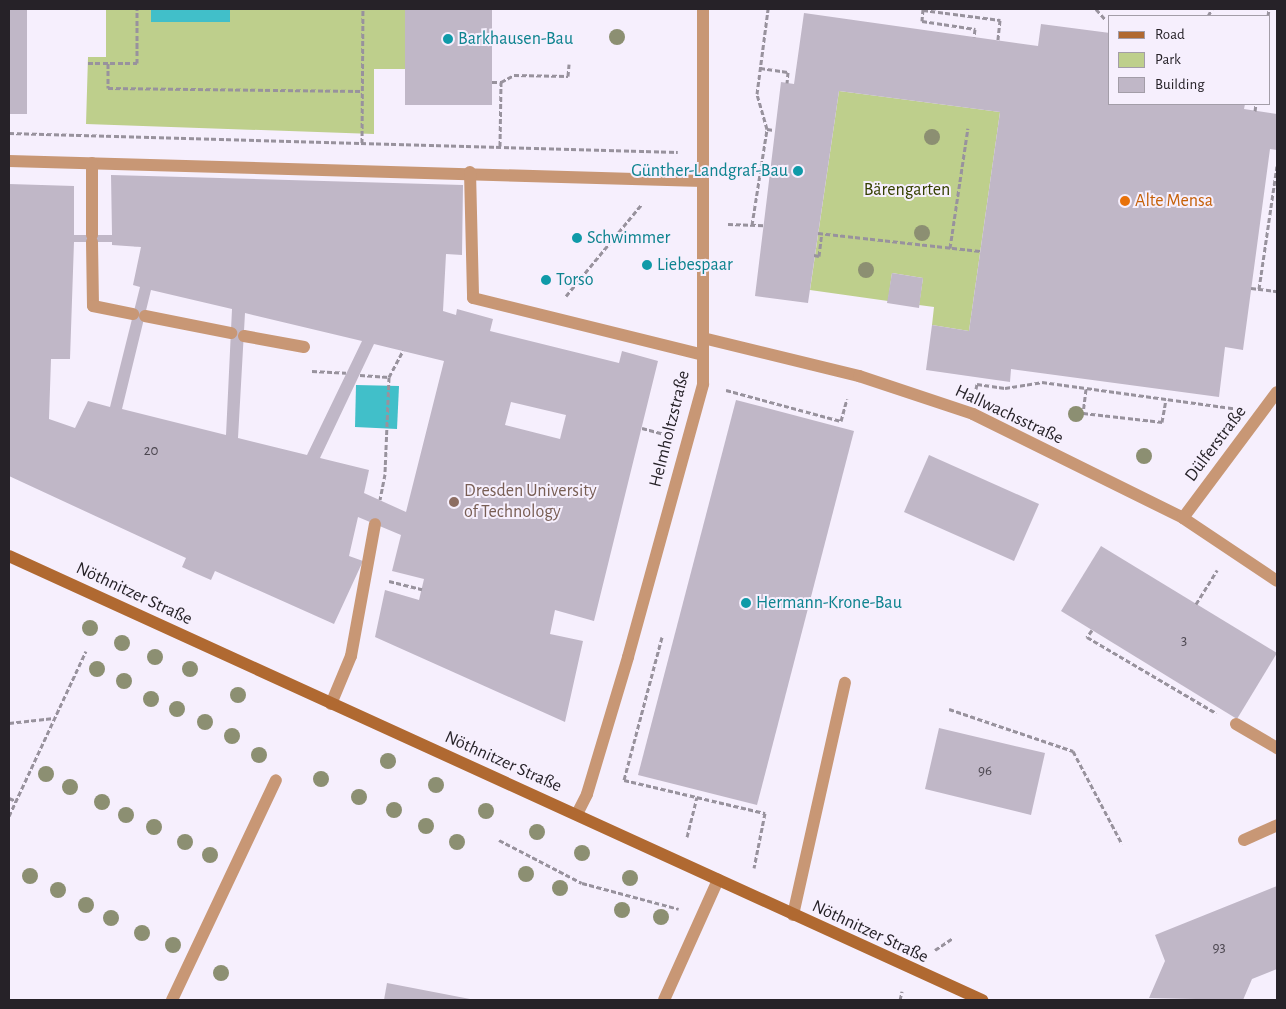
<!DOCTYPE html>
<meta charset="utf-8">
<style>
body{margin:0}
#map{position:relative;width:1286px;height:1009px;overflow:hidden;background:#f6effd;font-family:"Alegreya Sans",sans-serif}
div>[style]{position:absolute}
.green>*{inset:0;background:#becf8c}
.water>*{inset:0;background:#41bfc9}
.building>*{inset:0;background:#c0b7c7}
.path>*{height:3px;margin-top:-1.5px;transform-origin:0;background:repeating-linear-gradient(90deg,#98929d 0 5px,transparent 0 7.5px)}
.lane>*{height:12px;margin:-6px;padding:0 6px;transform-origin:6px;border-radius:6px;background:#c89775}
.street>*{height:12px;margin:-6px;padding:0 6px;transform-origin:6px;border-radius:6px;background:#c89775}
.secondary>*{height:12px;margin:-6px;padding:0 6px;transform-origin:6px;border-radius:6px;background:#b06931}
.trees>*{width:16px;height:16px;margin:-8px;border-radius:50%;background:#8c8f72}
.dots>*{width:14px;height:14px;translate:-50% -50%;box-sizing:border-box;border:2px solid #f6effd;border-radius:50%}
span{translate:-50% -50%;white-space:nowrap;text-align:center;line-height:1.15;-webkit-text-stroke:4px #f6effd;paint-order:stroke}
.number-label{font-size:15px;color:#4c4750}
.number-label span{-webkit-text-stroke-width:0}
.culture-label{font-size:18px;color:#0d838f}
.left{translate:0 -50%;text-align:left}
.right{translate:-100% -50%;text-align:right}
.park-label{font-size:18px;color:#354000}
.food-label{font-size:18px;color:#c56008}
.street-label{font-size:18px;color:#262228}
.education-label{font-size:18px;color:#785e54}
.frame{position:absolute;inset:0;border:10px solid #262228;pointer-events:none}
.legend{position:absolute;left:1108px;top:15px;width:162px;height:90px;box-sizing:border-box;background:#f6effd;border:1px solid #a39da8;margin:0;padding:6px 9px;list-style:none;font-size:15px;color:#262228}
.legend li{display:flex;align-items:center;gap:10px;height:25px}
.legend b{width:25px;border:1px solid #a39da8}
</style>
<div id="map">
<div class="green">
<i style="clip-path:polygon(106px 9px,405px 9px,405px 69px,374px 69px,374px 134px,86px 124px,88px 57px,106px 57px)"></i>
<i style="clip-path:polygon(839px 91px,1000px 112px,969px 331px,932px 325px,934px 307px,919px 305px,923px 278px,892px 273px,888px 301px,810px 290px)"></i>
</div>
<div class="water">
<i style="clip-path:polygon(151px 9px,230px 9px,230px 22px,151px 22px)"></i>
<i style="clip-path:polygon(356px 385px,399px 386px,397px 429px,355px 427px)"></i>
</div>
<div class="building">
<i style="clip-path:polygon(9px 9px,27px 9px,27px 114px,9px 114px)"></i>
<i style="clip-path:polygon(405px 9px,492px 9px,492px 105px,405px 105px)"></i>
<i style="clip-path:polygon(804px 13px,1038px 46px,1041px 24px,1110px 33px,1110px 104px,1245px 104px,1244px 109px,1277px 114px,1277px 150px,1270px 149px,1243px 350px,1225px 347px,1219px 397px,1011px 369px,1010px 382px,926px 370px,932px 325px,969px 331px,1000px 112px,839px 91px,808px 303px,755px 296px,781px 82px,794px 84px)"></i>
<i style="clip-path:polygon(evenodd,111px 175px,463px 185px,462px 255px,446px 254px,443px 311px,456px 315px,457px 309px,493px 319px,490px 331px,619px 363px,622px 351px,658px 361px,594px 621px,555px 610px,550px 634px,583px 641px,565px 722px,375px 637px,385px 590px,419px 600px,424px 579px,392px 571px,401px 535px,358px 517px,349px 556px,363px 561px,334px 624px,215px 571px,211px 580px,195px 573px,182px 567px,186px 558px,9px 476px,9px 184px,74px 186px,74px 235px,112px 235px,111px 175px,74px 242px,112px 242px,112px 245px,141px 247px,133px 285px,140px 287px,110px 407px,88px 401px,75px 428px,49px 419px,51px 359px,70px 359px,74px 242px,111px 175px,151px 290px,232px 309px,226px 435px,122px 409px,151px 290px,111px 175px,245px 313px,362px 341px,307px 455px,238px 438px,245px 313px,111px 175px,374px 344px,444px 361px,406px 512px,364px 493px,369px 470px,320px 458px,374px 344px,111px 175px,511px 402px,566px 415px,560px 439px,505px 425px,511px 402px)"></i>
<i style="clip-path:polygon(892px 273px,923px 278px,919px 308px,887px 303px)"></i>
<i style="clip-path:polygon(736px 400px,854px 431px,757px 805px,638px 775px)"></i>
<i style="clip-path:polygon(929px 455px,1039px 504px,1014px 561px,904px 512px)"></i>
<i style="clip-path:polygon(1101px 546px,1277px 653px,1237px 719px,1061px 611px)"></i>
<i style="clip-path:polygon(939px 728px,1045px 753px,1031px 815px,925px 789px)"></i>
<i style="clip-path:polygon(1277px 886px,1277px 969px,1252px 979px,1243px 1000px,1149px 998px,1165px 961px,1155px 935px)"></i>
<i style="clip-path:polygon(387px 983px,470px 999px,470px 1000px,384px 1000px)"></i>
</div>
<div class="path">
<i style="left:923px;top:9px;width:12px;rotate:95deg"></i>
<i style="left:922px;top:21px;width:54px;rotate:8.6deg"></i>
<i style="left:975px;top:29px;width:8px;rotate:97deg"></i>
<i style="left:1096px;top:9px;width:13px;rotate:48deg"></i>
<i style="left:923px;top:10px;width:78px;rotate:7.4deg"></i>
<i style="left:1000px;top:20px;width:20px;rotate:96deg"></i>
<i style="left:1208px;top:16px;width:8px;rotate:-60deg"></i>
<i style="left:1268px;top:16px;width:7px;rotate:-82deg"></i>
<i style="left:88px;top:63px;width:49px"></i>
<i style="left:137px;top:63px;width:54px;rotate:-90deg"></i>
<i style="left:108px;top:63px;width:25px;rotate:90deg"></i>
<i style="left:108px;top:88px;width:254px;rotate:0.7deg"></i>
<i style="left:760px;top:68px;width:28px;rotate:8deg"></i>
<i style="left:788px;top:72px;width:11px;rotate:95deg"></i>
<i style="left:492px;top:82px;width:9px"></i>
<i style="left:1255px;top:111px;width:7px;rotate:-82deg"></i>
<i style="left:767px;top:129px;width:7px;rotate:8deg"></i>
<i style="left:9px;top:133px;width:669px;rotate:1.63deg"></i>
<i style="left:362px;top:143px;width:134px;rotate:-89.6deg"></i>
<i style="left:500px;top:146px;width:64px;rotate:-89.1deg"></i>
<i style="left:501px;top:82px;width:15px;rotate:-28deg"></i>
<i style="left:514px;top:75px;width:54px;rotate:1.1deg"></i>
<i style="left:568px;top:76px;width:12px;rotate:-85deg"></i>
<i style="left:728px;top:224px;width:37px;rotate:2deg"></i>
<i style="left:752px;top:225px;width:97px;rotate:-81.1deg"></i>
<i style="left:767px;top:129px;width:36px;rotate:-106deg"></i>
<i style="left:757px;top:94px;width:86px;rotate:-82.6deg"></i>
<i style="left:818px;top:233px;width:163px;rotate:6.3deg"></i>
<i style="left:950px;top:248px;width:121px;rotate:-81.5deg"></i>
<i style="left:814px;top:255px;width:5px;rotate:11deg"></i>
<i style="left:819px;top:256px;width:23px;rotate:-83deg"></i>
<i style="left:1251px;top:288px;width:26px;rotate:7deg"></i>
<i style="left:1259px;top:289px;width:124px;rotate:-81.7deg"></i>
<i style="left:566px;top:296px;width:118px;rotate:-50.5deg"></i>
<i style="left:312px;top:371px;width:34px;rotate:3deg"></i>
<i style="left:360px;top:375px;width:29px;rotate:4deg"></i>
<i style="left:389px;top:377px;width:97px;rotate:92.4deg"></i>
<i style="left:385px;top:474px;width:26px;rotate:101deg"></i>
<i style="left:389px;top:377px;width:30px;rotate:-62deg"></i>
<i style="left:976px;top:389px;width:5px;rotate:-79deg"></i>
<i style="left:977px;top:384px;width:28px;rotate:8deg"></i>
<i style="left:1005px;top:388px;width:37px;rotate:-9deg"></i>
<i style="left:1042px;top:382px;width:193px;rotate:7.8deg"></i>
<i style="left:1086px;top:389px;width:24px;rotate:97deg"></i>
<i style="left:1083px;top:413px;width:80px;rotate:6.5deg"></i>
<i style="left:1162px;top:422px;width:23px;rotate:-80deg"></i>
<i style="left:726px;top:390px;width:119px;rotate:15.1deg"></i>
<i style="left:841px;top:421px;width:23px;rotate:-75deg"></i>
<i style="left:642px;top:428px;width:24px;rotate:15deg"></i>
<i style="left:389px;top:581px;width:34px;rotate:14deg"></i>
<i style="left:1196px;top:604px;width:40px;rotate:-58deg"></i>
<i style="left:1092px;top:630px;width:9px;rotate:126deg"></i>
<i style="left:1087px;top:637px;width:150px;rotate:30.5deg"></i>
<i style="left:662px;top:637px;width:148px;rotate:104.9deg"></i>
<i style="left:624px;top:780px;width:145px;rotate:13.2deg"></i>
<i style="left:765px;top:813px;width:56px;rotate:101.3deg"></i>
<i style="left:949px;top:709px;width:131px;rotate:18.7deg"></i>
<i style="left:1073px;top:751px;width:105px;rotate:62.2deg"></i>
<i style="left:9px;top:723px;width:45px;rotate:-6.3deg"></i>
<i style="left:9px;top:798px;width:8px;rotate:23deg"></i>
<i style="left:9px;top:816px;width:182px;rotate:-65deg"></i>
<i style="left:687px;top:837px;width:41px;rotate:-76deg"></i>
<i style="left:499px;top:840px;width:93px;rotate:27.4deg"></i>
<i style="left:582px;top:883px;width:100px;rotate:15deg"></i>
<i style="left:935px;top:950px;width:22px;rotate:-34deg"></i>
<i style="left:900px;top:1000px;width:9px;rotate:-77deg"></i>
</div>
<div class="lane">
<i style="left:9px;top:161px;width:694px;rotate:1.65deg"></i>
<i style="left:92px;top:163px;width:72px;rotate:90deg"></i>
<i style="left:470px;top:172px;width:126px;rotate:88.6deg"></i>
<i style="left:473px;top:298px;width:237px;rotate:13.9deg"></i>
<i style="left:92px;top:242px;width:64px;rotate:89.1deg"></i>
<i style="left:93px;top:306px;width:41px;rotate:11.3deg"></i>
<i style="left:145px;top:316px;width:88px;rotate:11.2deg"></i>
<i style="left:244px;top:336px;width:61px;rotate:10.4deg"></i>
<i style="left:331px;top:704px;width:52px;rotate:-67.4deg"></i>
<i style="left:351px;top:656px;width:134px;rotate:-79.7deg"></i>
<i style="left:1236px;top:724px;width:48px;rotate:30.3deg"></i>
<i style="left:793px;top:915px;width:238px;rotate:-77.4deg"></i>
<i style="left:172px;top:1000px;width:243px;rotate:-64.7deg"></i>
<i style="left:664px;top:1000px;width:132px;rotate:-65.8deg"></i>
</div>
<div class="street">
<i style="left:703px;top:338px;width:161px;rotate:13.7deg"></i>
<i style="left:859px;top:376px;width:120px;rotate:18.4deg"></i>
<i style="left:973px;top:414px;width:234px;rotate:26.3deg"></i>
<i style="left:1183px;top:518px;width:113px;rotate:33.8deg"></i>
<i style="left:1183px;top:518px;width:157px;rotate:-53.3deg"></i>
<i style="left:577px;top:814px;width:22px;rotate:-63deg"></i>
<i style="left:587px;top:794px;width:143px;rotate:-73.3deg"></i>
<i style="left:628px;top:657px;width:283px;rotate:-74.6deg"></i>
<i style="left:703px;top:384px;width:375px;rotate:-90deg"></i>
<i style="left:1244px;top:840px;width:36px;rotate:-24deg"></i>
</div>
<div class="secondary">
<i style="left:9px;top:556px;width:1070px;rotate:24.53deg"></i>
</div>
<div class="trees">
<i style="left:617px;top:37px"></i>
<i style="left:932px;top:137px"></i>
<i style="left:922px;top:233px"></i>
<i style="left:866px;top:270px"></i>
<i style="left:1076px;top:414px"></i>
<i style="left:1144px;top:456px"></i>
<i style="left:90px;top:628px"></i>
<i style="left:122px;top:643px"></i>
<i style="left:155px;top:657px"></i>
<i style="left:97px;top:669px"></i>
<i style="left:190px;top:669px"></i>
<i style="left:124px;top:681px"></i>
<i style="left:238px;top:695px"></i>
<i style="left:151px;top:699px"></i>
<i style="left:177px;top:709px"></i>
<i style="left:205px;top:722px"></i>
<i style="left:232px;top:736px"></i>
<i style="left:259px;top:755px"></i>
<i style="left:388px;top:761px"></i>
<i style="left:46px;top:774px"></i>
<i style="left:321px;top:779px"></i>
<i style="left:436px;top:785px"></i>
<i style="left:70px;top:787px"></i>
<i style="left:359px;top:797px"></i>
<i style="left:102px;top:802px"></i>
<i style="left:394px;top:810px"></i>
<i style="left:486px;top:811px"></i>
<i style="left:126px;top:815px"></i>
<i style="left:426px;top:826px"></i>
<i style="left:154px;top:827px"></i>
<i style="left:537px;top:832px"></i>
<i style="left:185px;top:842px"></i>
<i style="left:457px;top:842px"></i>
<i style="left:582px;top:853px"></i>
<i style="left:210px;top:855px"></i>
<i style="left:526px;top:874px"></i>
<i style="left:30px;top:876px"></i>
<i style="left:630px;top:878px"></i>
<i style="left:560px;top:888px"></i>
<i style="left:58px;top:890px"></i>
<i style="left:86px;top:905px"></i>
<i style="left:622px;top:910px"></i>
<i style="left:661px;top:917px"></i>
<i style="left:111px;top:918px"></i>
<i style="left:142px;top:933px"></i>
<i style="left:173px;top:945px"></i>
<i style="left:221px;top:973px"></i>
</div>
<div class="dots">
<i style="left:448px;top:39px;background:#0f9aa8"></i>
<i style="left:798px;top:171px;background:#0f9aa8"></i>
<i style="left:1125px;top:201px;background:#e8710a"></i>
<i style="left:577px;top:238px;background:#0f9aa8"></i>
<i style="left:647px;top:265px;background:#0f9aa8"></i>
<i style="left:546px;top:280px;background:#0f9aa8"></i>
<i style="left:454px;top:502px;background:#8d6e63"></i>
<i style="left:746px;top:603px;background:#0f9aa8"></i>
</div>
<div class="number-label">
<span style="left:151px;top:451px">20</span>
<span style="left:1184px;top:641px">3</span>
<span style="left:985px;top:771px">96</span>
<span style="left:1219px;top:948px">93</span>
</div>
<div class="culture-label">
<span class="left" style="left:458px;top:39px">Barkhausen-Bau</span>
<span class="right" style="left:788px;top:171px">Günther-Landgraf-Bau</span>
<span class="left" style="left:587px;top:238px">Schwimmer</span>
<span class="left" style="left:657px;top:265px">Liebespaar</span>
<span class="left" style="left:556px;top:280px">Torso</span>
<span class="left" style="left:756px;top:603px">Hermann-Krone-Bau</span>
</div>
<div class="park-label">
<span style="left:907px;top:190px">Bärengarten</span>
</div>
<div class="food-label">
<span class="left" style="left:1135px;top:201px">Alte Mensa</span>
</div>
<div class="street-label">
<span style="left:1009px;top:415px;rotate:25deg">Hallwachsstraße</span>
<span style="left:670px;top:429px;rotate:-76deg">Helmholtzstraße</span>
<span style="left:1216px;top:444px;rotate:-53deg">Dülferstraße</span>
<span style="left:134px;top:594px;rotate:25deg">Nöthnitzer Straße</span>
<span style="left:503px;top:762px;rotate:24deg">Nöthnitzer Straße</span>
<span style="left:870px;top:932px;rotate:25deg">Nöthnitzer Straße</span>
</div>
<div class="education-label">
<span class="left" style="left:464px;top:502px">Dresden University<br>of Technology</span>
</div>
<div class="frame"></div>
<ul class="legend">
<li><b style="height:6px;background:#b06931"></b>Road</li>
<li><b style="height:14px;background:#becf8c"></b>Park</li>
<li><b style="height:14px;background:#c0b7c7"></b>Building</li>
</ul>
</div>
